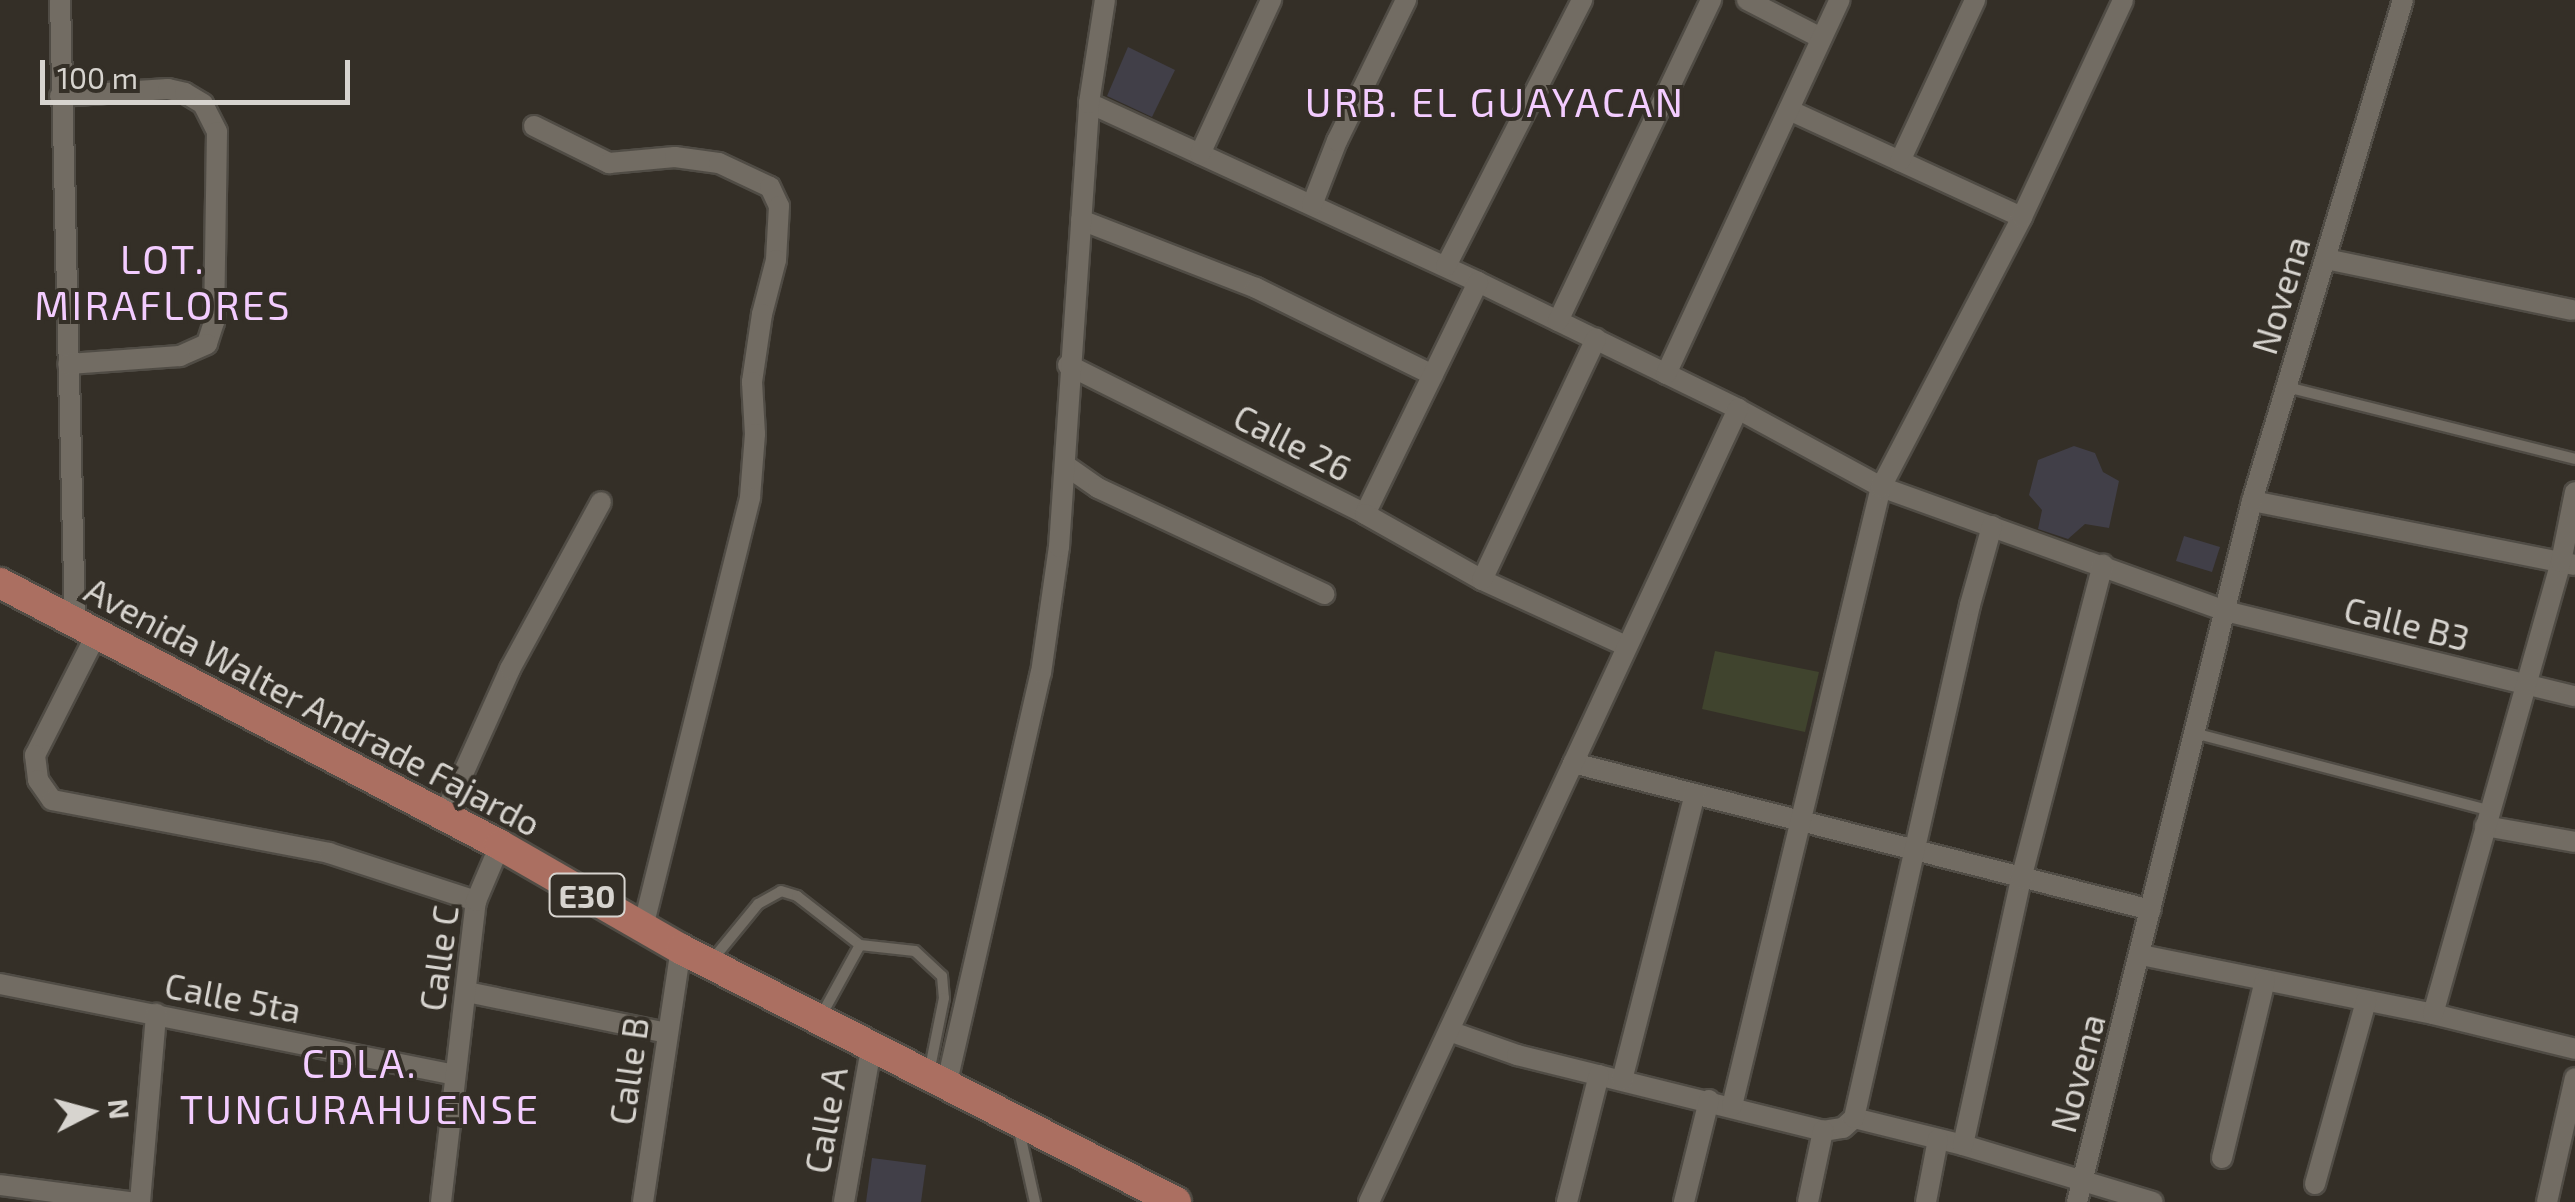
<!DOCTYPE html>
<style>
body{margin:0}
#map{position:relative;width:2575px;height:1202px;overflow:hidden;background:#342f27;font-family:"Exo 2",sans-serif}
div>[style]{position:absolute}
.green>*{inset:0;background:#40442e}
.building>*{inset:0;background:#413f48}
.roads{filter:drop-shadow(2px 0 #504c45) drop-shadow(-2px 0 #504c45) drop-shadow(0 2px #504c45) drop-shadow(0 -2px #504c45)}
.lane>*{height:10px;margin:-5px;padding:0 5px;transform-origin:5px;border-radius:5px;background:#726c63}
.street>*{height:20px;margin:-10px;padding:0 10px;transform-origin:10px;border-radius:10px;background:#726c63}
.primary>*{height:30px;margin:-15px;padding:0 15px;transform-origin:15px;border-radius:15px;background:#ab6f61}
span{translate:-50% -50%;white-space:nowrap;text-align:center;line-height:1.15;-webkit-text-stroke:8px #342f27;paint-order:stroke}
.shield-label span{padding:2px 8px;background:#342f27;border:2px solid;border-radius:8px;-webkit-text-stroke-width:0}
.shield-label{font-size:32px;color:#d7d4cf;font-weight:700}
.street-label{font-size:35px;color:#d7d4cf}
.quarter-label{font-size:40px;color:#f3ccff;letter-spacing:2.5px}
.north{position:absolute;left:40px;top:1062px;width:100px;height:100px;-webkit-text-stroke:8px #342f27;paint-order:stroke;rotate:84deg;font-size:28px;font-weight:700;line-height:40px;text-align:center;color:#d7d4cf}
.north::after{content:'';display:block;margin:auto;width:35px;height:45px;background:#d7d4cf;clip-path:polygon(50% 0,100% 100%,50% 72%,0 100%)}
.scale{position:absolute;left:40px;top:60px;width:310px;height:45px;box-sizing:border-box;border:5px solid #d7d4cf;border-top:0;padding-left:12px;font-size:30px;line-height:35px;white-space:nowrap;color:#d7d4cf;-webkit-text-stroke:8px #342f27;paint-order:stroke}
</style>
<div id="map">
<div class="green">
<i style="clip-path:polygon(1715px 651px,1819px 672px,1805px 732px,1702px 709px)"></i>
</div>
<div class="building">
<i style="clip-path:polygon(1128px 47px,1175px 70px,1152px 117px,1107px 96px)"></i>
<i style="clip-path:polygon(2074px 446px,2095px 453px,2103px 472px,2119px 481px,2109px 528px,2085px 524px,2068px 539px,2038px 529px,2042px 510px,2029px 495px,2038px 460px)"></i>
<i style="clip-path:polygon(2184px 536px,2220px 547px,2212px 572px,2176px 561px)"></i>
<i style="clip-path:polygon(872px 1158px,926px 1165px,921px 1202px,866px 1202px)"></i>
</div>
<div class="roads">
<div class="lane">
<i style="left:2287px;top:387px;width:297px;rotate:14deg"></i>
<i style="left:2194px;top:733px;width:304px;rotate:14.7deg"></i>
<i style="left:713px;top:959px;width:71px;rotate:-50.7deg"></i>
<i style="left:758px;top:904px;width:26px;rotate:-29deg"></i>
<i style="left:781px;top:891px;width:17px;rotate:17deg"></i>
<i style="left:797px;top:896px;width:80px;rotate:37.9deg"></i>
<i style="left:821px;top:1016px;width:81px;rotate:-61.2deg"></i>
<i style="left:860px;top:945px;width:55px;rotate:6.2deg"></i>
<i style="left:915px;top:951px;width:37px;rotate:43deg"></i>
<i style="left:942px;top:976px;width:22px;rotate:85deg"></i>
<i style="left:944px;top:998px;width:76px;rotate:101.3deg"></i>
<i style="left:1019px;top:1130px;width:74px;rotate:77.5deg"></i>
</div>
<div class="street">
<i style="left:60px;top:0;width:622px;rotate:88.62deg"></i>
<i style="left:1747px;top:0;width:83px;rotate:27.2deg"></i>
<i style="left:60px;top:96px;width:108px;rotate:-3.7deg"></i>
<i style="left:168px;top:89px;width:17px;rotate:13deg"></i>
<i style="left:185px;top:93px;width:21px;rotate:31deg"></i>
<i style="left:203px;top:104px;width:31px;rotate:63deg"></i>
<i style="left:217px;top:132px;width:190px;rotate:90.9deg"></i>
<i style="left:214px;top:322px;width:23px;rotate:108deg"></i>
<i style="left:207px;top:344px;width:30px;rotate:156deg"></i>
<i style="left:180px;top:356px;width:112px;rotate:175.9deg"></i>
<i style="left:1089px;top:103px;width:428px;rotate:24.7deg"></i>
<i style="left:1478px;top:282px;width:289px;rotate:26deg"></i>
<i style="left:1738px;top:409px;width:163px;rotate:28.6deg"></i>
<i style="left:1881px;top:487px;width:366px;rotate:19.8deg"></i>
<i style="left:2225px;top:611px;width:360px;rotate:13.7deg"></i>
<i style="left:1789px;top:110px;width:256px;rotate:24.7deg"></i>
<i style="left:534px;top:126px;width:84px;rotate:26.3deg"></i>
<i style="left:609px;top:163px;width:66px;rotate:-5.2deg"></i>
<i style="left:675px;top:157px;width:44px;rotate:7.8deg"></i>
<i style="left:719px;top:163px;width:56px;rotate:25.2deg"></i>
<i style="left:770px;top:187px;width:21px;rotate:65deg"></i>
<i style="left:779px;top:206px;width:54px;rotate:93.2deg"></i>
<i style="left:776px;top:260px;width:56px;rotate:104.5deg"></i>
<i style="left:762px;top:314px;width:69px;rotate:98.4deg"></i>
<i style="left:752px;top:382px;width:52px;rotate:86.7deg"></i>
<i style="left:755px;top:434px;width:64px;rotate:94.5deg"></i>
<i style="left:750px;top:498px;width:441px;rotate:104deg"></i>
<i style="left:1200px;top:154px;width:170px;rotate:-65.2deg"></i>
<i style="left:1900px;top:161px;width:178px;rotate:-65deg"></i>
<i style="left:1312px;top:205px;width:69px;rotate:-68.7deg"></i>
<i style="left:1337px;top:141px;width:157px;rotate:-63.9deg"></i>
<i style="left:1081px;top:220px;width:188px;rotate:21.2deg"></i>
<i style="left:1256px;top:288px;width:197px;rotate:26.2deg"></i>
<i style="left:2326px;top:259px;width:251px;rotate:11.7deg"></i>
<i style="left:1446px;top:266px;width:299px;rotate:-62.9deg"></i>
<i style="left:1558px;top:321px;width:356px;rotate:-64.5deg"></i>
<i style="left:1068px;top:365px;width:332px;rotate:26.6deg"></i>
<i style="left:1365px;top:514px;width:258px;rotate:-64deg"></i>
<i style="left:1666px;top:374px;width:412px;rotate:-65.1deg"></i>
<i style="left:1065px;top:465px;width:40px;rotate:34.9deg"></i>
<i style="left:1098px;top:488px;width:250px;rotate:25.1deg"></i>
<i style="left:2252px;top:501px;width:329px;rotate:11.2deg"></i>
<i style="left:1365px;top:514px;width:134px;rotate:29.4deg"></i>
<i style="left:1482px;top:580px;width:158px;rotate:24.6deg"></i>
<i style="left:1482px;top:580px;width:267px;rotate:-64.7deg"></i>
<i style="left:97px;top:633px;width:137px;rotate:116.9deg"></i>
<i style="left:35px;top:755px;width:25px;rotate:83deg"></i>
<i style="left:38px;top:780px;width:24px;rotate:55deg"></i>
<i style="left:52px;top:800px;width:282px;rotate:10.8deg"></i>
<i style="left:329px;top:853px;width:155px;rotate:18.1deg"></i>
<i style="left:1573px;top:763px;width:596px;rotate:14.27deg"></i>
<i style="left:444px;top:816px;width:161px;rotate:-65.8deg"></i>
<i style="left:510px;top:669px;width:190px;rotate:-61.4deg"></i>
<i style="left:2485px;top:826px;width:91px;rotate:10.1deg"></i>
<i style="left:2141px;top:955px;width:298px;rotate:11.4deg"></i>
<i style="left:2433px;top:1014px;width:146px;rotate:13.8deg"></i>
<i style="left:0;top:984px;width:463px;rotate:11.3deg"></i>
<i style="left:467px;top:992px;width:203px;rotate:11.6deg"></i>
<i style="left:2433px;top:1014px;width:470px;rotate:-74.2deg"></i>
<i style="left:2561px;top:562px;width:71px;rotate:-78.7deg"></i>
<i style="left:1449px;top:1031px;width:72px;rotate:19.4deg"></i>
<i style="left:1517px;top:1055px;width:315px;rotate:13.9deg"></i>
<i style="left:1823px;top:1131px;width:20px;rotate:-9deg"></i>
<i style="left:1843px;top:1128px;width:15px;rotate:-42deg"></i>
<i style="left:1854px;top:1118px;width:112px;rotate:13.9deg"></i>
<i style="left:1963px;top:1145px;width:198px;rotate:16.7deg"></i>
<i style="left:1622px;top:1080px;width:295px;rotate:-75.7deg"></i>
<i style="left:947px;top:1082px;width:420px;rotate:-77.1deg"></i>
<i style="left:1041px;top:673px;width:127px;rotate:-81.9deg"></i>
<i style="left:1059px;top:547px;width:445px;rotate:-86.1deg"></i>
<i style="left:1089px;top:103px;width:104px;rotate:-81.2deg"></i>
<i style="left:1732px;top:1106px;width:637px;rotate:-76.47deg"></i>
<i style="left:1881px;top:487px;width:305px;rotate:-62.4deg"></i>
<i style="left:2022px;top:217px;width:239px;rotate:-65deg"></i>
<i style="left:1854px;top:1118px;width:526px;rotate:-77.26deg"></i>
<i style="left:1970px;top:605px;width:82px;rotate:-74.4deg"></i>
<i style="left:1963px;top:1145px;width:272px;rotate:-77.7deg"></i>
<i style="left:2021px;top:879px;width:325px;rotate:-75.4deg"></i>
<i style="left:2222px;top:1158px;width:183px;rotate:-76.4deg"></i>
<i style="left:2315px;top:1184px;width:190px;rotate:-74.4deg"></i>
<i style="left:0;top:1185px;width:131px;rotate:7.5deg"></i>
<i style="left:140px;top:1202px;width:189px;rotate:-85.1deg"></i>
<i style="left:441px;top:1202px;width:303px;rotate:-83.4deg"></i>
<i style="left:476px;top:901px;width:61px;rotate:-66.8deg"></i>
<i style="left:643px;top:1202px;width:256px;rotate:-81.5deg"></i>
<i style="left:844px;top:1202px;width:155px;rotate:-80deg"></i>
<i style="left:1369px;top:1202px;width:875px;rotate:-65.05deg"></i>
<i style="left:1567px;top:1202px;width:131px;rotate:-75.9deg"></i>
<i style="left:1684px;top:1202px;width:105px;rotate:-76.2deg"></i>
<i style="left:1808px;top:1202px;width:73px;rotate:-78.1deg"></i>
<i style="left:1926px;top:1202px;width:64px;rotate:-79.2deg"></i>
<i style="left:2077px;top:1202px;width:723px;rotate:-75.98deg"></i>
<i style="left:2252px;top:501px;width:523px;rotate:-73.23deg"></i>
<i style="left:2547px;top:1202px;width:127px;rotate:-77.3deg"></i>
</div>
<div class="primary">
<i style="left:0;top:583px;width:564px;rotate:27.65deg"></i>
<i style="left:500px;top:845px;width:209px;rotate:29.9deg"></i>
<i style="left:681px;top:949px;width:556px;rotate:27.07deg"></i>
</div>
</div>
<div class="shield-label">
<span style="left:587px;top:895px">E30</span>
</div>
<div class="street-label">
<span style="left:2280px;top:295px;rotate:-73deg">Novena</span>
<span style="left:1293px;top:442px;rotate:27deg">Calle 26</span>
<span style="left:2407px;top:623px;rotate:14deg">Calle B3</span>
<span style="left:313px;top:706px;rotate:28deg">Avenida Walter Andrade Fajardo</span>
<span style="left:438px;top:958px;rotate:-82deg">Calle C</span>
<span style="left:233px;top:997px;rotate:11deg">Calle 5ta</span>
<span style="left:628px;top:1071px;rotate:-82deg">Calle B</span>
<span style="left:2077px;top:1073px;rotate:-75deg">Novena</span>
<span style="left:825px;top:1120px;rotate:-80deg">Calle A</span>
</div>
<div class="quarter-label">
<span style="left:1495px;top:101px">URB. EL GUAYACAN</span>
<span style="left:163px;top:281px">LOT.<br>MIRAFLORES</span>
<span style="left:360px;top:1085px">CDLA.<br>TUNGURAHUENSE</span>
</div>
<div class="north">N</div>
<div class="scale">100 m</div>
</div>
